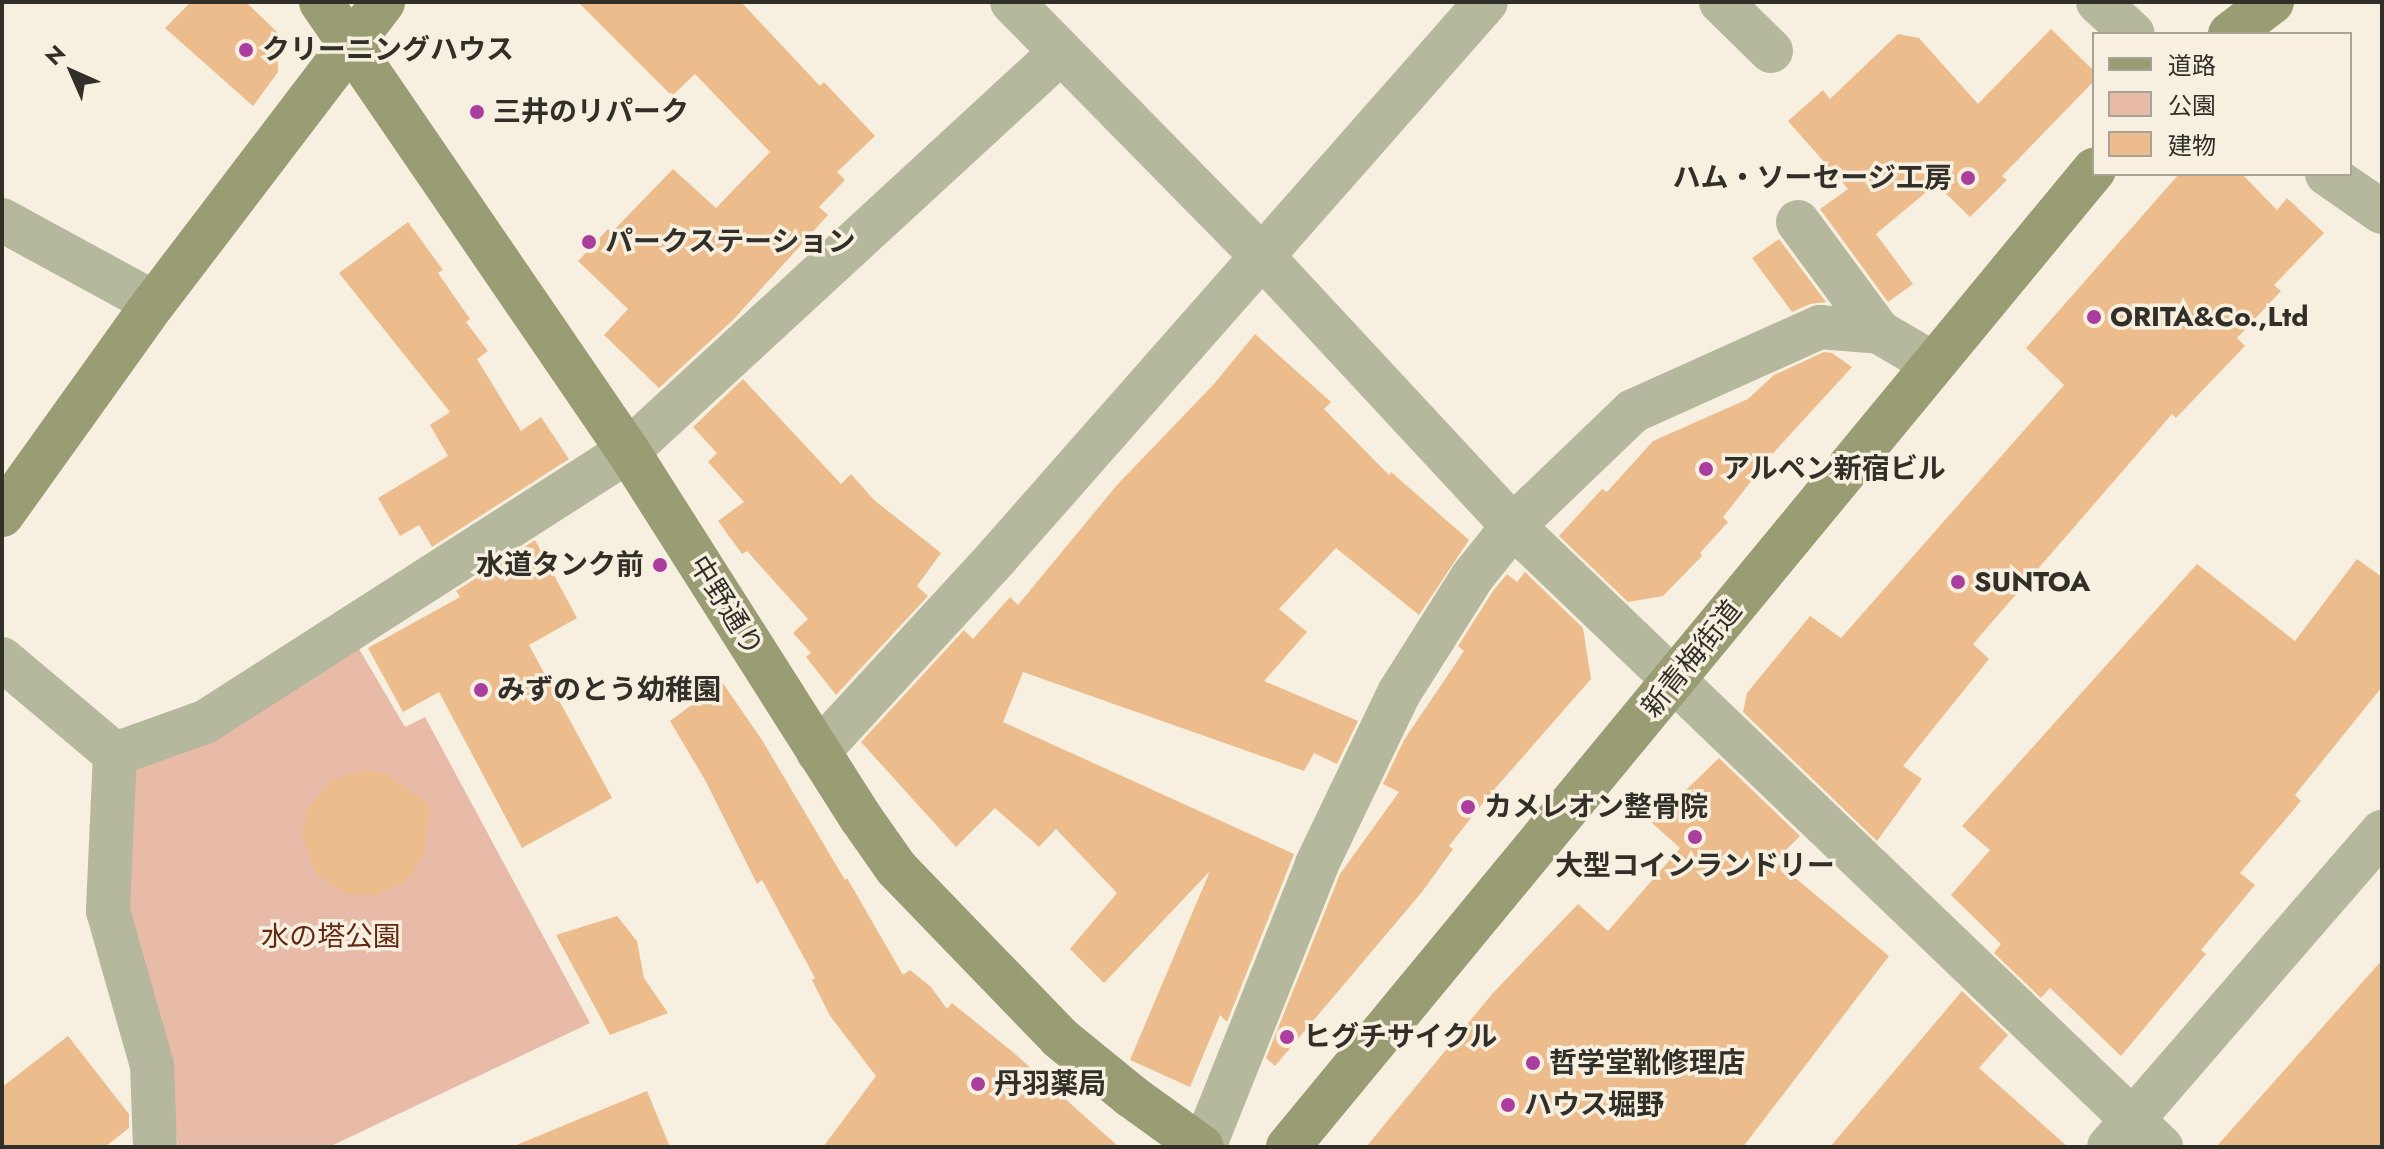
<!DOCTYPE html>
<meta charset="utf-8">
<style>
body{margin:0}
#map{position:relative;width:2384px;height:1149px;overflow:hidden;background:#f7f0e0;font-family:Jost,"Noto Sans JP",sans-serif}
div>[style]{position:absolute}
.green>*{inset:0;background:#e8baa8}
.building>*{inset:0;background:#edbc8d}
.street>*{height:44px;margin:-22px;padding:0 22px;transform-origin:22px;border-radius:22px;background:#b6b89d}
.secondary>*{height:44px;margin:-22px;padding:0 22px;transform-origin:22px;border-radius:22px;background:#9a9c74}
.dots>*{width:22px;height:22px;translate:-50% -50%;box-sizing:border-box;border:4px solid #f7f0e0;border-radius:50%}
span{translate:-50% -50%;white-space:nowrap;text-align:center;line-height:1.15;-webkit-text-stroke:7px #f7f0e0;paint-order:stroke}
.poi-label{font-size:28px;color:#322f29;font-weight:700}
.left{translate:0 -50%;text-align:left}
.right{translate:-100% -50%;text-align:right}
.street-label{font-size:28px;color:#322f29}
.park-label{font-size:28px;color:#622910}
.frame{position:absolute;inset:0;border:4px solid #322f29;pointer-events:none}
.legend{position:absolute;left:2092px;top:32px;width:260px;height:144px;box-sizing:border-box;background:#f7f0e0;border:2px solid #a8a397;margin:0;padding:10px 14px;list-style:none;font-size:24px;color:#322f29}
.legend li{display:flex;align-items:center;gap:16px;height:40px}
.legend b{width:40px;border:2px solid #a8a397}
.north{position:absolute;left:32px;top:32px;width:80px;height:80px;-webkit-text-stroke:6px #f7f0e0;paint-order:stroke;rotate:315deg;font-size:22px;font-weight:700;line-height:32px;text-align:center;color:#322f29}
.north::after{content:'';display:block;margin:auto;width:28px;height:36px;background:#322f29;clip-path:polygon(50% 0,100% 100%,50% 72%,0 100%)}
</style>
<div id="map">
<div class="green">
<i style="clip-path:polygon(355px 642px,405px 727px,425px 717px,590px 1023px,329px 1147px,178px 1147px,162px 1022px,122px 895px,131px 765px)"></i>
</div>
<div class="building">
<i style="clip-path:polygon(191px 2px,246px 2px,277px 32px,278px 72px,253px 106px,165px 28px)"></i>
<i style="clip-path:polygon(578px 2px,741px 2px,820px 86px,824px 82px,875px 136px,837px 172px,845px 180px,819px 207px,828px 215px,733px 320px,659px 388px,604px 335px,628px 309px,578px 261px,608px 229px,612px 232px,673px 169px,716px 208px,770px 152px,695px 74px,672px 96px)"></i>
<i style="clip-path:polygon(2051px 29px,2094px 71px,2094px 81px,2002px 176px,2007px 180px,1970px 217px,1936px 184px,1876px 234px,1913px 284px,1888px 302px,1820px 209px,1848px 189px,1788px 121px,1823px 90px,1830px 99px,1898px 34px,1919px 38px,1978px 104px)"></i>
<i style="clip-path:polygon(2179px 174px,2242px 174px,2277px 210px,2287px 198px,2324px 233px,2274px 285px,2281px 291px,2237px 338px,2245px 346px,2176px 418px,2172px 414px,1973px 644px,1989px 659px,1903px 766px,1922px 779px,1877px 841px,1743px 712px,1747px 693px,1810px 616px,1841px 638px,2064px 385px,2026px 348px)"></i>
<i style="clip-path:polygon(408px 222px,443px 270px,438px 273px,470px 319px,466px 322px,488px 351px,477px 359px,521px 431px,541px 417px,569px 459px,432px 547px,419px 525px,400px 536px,378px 498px,448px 456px,430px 425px,450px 412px,339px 273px)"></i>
<i style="clip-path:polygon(1779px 239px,1826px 302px,1810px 304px,1792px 312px,1752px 258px)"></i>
<i style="clip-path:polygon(1255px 334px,1331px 402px,1324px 409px,1389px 475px,1391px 472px,1469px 540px,1419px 615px,1336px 548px,1279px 609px,1307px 632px,1264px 681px,1358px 721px,1337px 764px,1314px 753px,1304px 771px,1023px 672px,1003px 722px,1294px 854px,1227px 1022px,1220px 1015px,1190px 1087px,1130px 1060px,1210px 871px,1104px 983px,1070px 949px,1117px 893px,1056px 829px,1039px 847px,995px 808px,956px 847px,861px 742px,964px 630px,973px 639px,1010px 597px,1018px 605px,1117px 485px,1214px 384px)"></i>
<i style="clip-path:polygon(1824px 352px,1832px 353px,1852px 367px,1776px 450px,1723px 517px,1728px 522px,1700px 553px,1702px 556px,1663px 596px,1628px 602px,1559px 536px,1602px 489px,1607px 492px,1653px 441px,1748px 399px,1774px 375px)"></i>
<i style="clip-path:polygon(743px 379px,841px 484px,851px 474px,874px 500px,941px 553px,917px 586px,928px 596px,836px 695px,806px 657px,811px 653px,793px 633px,808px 619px,747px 551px,742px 554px,718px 521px,744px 502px,708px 462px,717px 453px,693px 427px)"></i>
<i style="clip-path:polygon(535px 540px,577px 618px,529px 645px,612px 798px,522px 848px,439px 692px,403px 712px,368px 648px,460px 597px,456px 591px)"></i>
<i style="clip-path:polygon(2357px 559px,2382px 577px,2382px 687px,2295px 795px,2301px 801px,2240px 873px,2255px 885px,2201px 950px,2206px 954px,2121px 1056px,2050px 988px,2041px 998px,1994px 953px,2001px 944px,1951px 895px,1990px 850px,1962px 826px,2197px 564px,2295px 641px)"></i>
<i style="clip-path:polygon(1525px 572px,1583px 628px,1591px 679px,1486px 799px,1449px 846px,1453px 849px,1422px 892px,1275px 1066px,1266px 1058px,1340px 874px,1399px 792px,1383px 784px,1404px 740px,1464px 651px,1458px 646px,1493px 591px,1507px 574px,1517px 582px)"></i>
<i style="clip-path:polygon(722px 682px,762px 740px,845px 880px,847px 878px,903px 975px,910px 970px,931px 987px,947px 1009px,952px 1003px,1014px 1053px,1119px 1147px,823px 1147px,876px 1076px,830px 1016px,812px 980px,815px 978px,762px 880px,757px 884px,705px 780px,670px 721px)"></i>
<i style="clip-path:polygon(1719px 758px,1800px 836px,1775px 861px,1889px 956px,1743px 1147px,1366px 1147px,1492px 994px,1578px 904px,1608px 931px,1680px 848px,1652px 823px)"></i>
<i style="clip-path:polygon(362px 770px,385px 773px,430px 805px,424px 856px,406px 881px,378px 895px,346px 894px,316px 874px,302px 836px,307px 810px,332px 780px)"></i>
<i style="clip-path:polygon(617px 916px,637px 941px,644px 978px,668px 1013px,610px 1035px,556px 935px)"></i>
<i style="clip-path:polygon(2382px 960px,2382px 1147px,2216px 1147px)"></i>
<i style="clip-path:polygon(1962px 991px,2008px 1035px,1979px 1068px,2068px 1147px,1830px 1147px)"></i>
<i style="clip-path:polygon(68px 1036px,129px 1114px,129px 1128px,105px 1147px,2px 1147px,2px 1087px)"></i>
<i style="clip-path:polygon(647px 1091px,670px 1147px,514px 1147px,514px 1146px)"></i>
</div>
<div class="street">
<i style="left:1012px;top:2px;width:355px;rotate:45.5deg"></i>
<i style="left:1261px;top:255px;width:370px;rotate:47.1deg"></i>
<i style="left:1513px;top:526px;width:898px;rotate:43.78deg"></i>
<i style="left:1721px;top:2px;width:70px;rotate:44.4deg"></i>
<i style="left:2098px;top:2px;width:47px;rotate:42.4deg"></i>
<i style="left:2327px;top:174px;width:67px;rotate:34.6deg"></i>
<i style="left:2px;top:220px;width:173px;rotate:28.6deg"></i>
<i style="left:1798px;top:222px;width:137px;rotate:53.6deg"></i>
<i style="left:2px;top:659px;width:148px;rotate:40.1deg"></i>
<i style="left:818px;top:752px;width:266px;rotate:-47.4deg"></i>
<i style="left:998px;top:556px;width:738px;rotate:-48.62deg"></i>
<i style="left:115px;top:754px;width:96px;rotate:-19.6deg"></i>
<i style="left:205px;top:722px;width:502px;rotate:-32.65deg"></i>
<i style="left:628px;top:451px;width:587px;rotate:-42.65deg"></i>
<i style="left:115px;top:754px;width:157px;rotate:92.6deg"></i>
<i style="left:108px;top:911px;width:160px;rotate:74.1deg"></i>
<i style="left:152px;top:1065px;width:82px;rotate:87.9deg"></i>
<i style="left:1204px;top:1147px;width:305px;rotate:-68.2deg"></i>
<i style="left:1317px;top:864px;width:190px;rotate:-64.4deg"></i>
<i style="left:1399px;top:693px;width:138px;rotate:-57.7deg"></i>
<i style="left:1473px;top:576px;width:64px;rotate:-51.3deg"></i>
<i style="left:1513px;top:526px;width:166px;rotate:-43.8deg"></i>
<i style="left:1633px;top:411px;width:205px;rotate:-24.2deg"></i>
<i style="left:1820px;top:327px;width:59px;rotate:4.8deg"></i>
<i style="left:1879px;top:332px;width:61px;rotate:30.3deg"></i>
<i style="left:2109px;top:1147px;width:417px;rotate:-49.1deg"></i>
</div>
<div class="secondary">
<i style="left:321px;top:2px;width:544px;rotate:55.64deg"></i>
<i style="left:628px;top:451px;width:435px;rotate:57.6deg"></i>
<i style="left:861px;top:818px;width:61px;rotate:55deg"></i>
<i style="left:896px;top:868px;width:236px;rotate:46deg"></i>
<i style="left:1060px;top:1038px;width:92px;rotate:39.2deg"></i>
<i style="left:1131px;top:1096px;width:87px;rotate:35.7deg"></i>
<i style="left:2230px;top:34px;width:53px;rotate:-37.3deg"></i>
<i style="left:2px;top:515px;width:261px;rotate:-54.4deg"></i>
<i style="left:154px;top:303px;width:378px;rotate:-52.7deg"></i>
<i style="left:1288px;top:1147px;width:1267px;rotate:-50.48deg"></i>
</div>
<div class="dots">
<i style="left:246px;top:50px;background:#aa3e9e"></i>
<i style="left:477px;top:112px;background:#aa3e9e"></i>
<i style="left:1968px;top:178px;background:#aa3e9e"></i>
<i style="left:589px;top:242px;background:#aa3e9e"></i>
<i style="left:2094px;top:317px;background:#aa3e9e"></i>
<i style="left:1706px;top:469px;background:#aa3e9e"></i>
<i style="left:660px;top:565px;background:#aa3e9e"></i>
<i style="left:1958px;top:582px;background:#aa3e9e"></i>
<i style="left:481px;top:690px;background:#aa3e9e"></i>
<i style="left:1468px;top:807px;background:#aa3e9e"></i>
<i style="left:1695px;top:837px;background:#aa3e9e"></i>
<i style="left:1287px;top:1037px;background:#aa3e9e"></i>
<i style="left:1533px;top:1063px;background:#aa3e9e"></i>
<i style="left:978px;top:1084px;background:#aa3e9e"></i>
<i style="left:1508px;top:1105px;background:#aa3e9e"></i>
</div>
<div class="poi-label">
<span class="left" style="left:262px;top:50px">クリーニングハウス</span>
<span class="left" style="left:493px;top:112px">三井のリパーク</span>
<span class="right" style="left:1952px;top:178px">ハム・ソーセージ工房</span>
<span class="left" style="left:605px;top:242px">パークステーション</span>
<span class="left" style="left:2110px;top:317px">ORITA&amp;Co.,Ltd</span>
<span class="left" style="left:1722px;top:469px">アルペン新宿ビル</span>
<span class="right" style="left:644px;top:565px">水道タンク前</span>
<span class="left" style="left:1974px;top:582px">SUNTOA</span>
<span class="left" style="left:497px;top:690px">みずのとう幼稚園</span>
<span class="left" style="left:1484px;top:807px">カメレオン整骨院</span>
<span style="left:1695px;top:866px">大型コインランドリー</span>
<span class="left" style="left:1303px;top:1037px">ヒグチサイクル</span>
<span class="left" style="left:1549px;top:1063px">哲学堂靴修理店</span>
<span class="left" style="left:994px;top:1084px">丹羽薬局</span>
<span class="left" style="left:1524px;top:1105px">ハウス堀野</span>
</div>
<div class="street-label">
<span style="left:726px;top:606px;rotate:58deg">中野通り</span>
<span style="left:1692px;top:659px;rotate:-51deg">新青梅街道</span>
</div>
<div class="park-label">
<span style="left:331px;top:937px">水の塔公園</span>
</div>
<div class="frame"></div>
<ul class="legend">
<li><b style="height:10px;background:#9a9c74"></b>道路</li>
<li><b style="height:22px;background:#e8baa8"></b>公園</li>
<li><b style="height:22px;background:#edbc8d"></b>建物</li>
</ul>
<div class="north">N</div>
</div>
